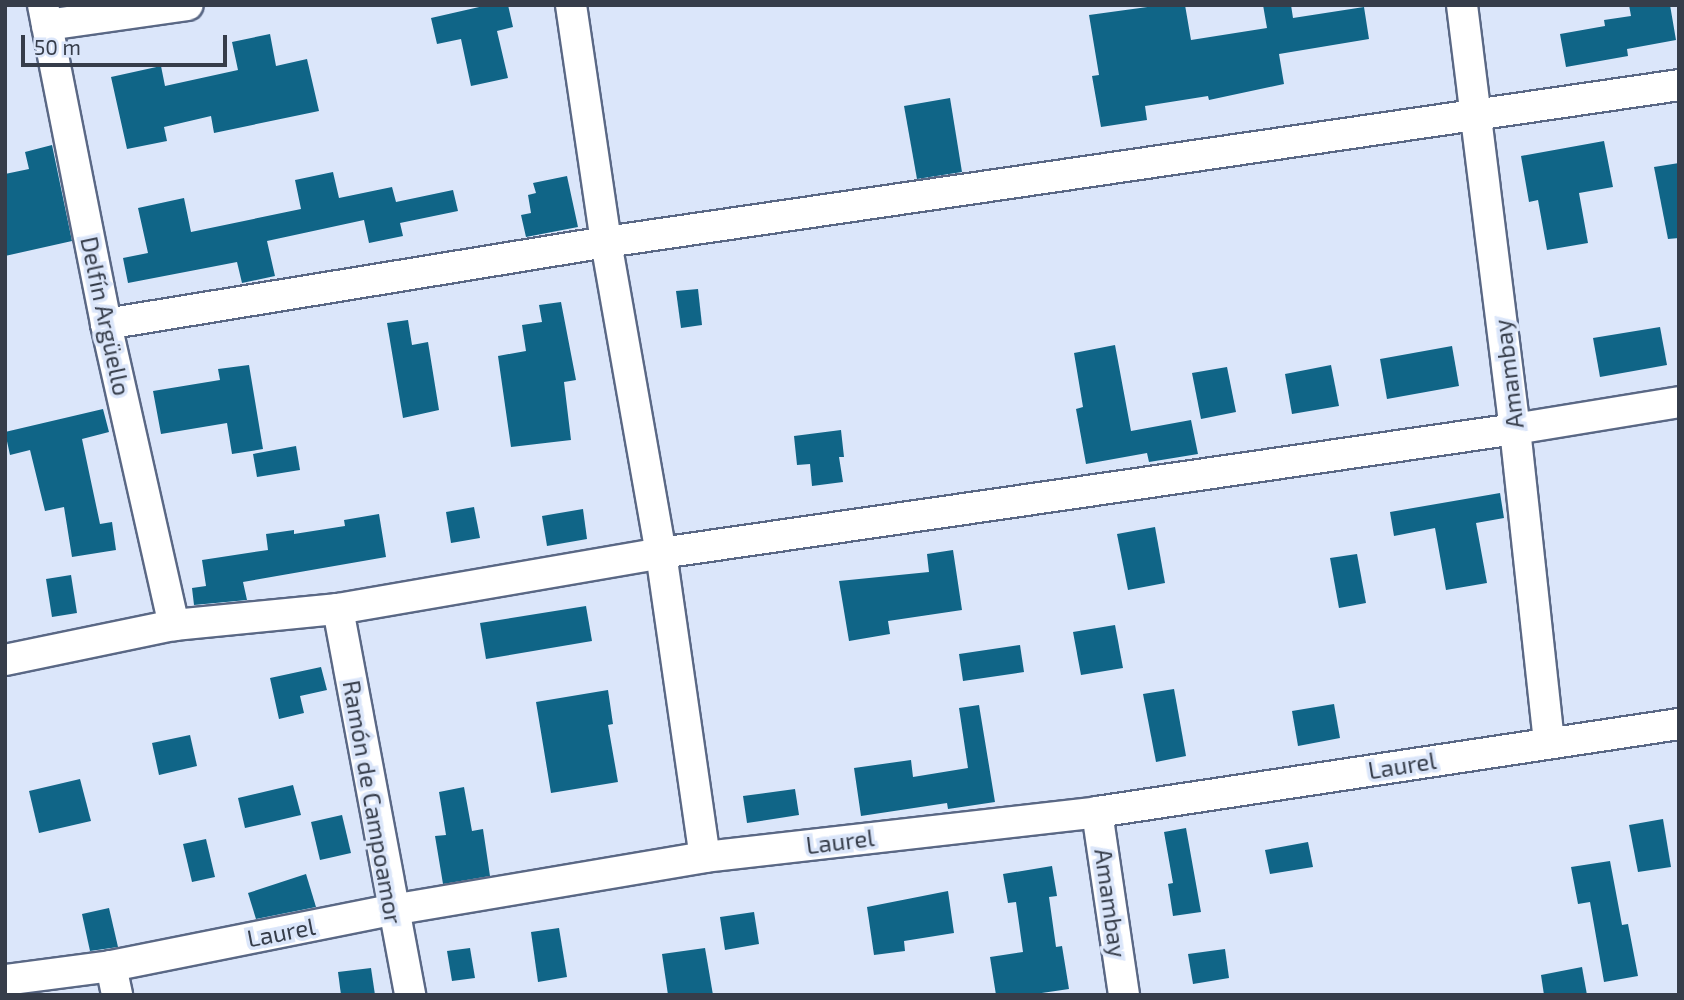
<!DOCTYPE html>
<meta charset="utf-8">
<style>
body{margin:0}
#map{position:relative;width:1684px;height:1000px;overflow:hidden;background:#dbe6fa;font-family:"Exo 2",sans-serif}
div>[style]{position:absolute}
.building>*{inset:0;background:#106587}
.roads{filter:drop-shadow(2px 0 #5a6885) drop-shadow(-2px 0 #5a6885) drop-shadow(0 2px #5a6885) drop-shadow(0 -2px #5a6885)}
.minor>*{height:30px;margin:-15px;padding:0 15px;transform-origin:15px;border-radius:15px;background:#fff}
span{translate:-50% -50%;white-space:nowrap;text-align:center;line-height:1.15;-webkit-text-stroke:7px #dbe6fa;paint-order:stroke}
.street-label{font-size:24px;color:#363d4a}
.frame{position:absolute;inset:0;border:7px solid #363d4a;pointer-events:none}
.scale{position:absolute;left:21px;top:35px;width:206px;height:32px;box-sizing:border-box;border:4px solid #363d4a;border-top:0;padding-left:9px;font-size:21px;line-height:24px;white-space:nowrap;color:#363d4a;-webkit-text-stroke:5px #dbe6fa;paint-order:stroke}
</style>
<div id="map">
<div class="building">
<i style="clip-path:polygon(488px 5px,508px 5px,513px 27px,497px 31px,508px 78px,471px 86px,461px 39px,437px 44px,431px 18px)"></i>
<i style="clip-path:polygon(1162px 5px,1185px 5px,1191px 40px,1267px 28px,1263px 5px,1291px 5px,1293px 18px,1364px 7px,1369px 39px,1279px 54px,1284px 84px,1209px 100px,1208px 96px,1145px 106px,1147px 120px,1101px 127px,1092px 76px,1099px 75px,1089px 15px)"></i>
<i style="clip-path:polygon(1629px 5px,1670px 5px,1676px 40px,1627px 49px,1628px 56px,1566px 67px,1560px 34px,1605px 26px,1604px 20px,1631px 16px)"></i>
<i style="clip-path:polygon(270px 34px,276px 66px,307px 59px,319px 111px,214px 133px,211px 116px,164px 127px,167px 141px,127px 149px,111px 77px,161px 66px,165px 86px,238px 70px,232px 42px)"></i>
<i style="clip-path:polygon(950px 98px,962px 172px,917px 179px,904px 106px)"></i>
<i style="clip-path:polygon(1604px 141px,1613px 187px,1579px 193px,1588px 243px,1547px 250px,1538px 200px,1529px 202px,1521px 156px)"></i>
<i style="clip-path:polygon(52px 145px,72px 241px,5px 256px,5px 174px,29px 169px,25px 152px)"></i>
<i style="clip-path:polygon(1679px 163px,1679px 238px,1668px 239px,1654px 167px)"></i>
<i style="clip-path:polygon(333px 172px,339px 198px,392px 187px,396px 202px,453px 190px,458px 211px,400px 223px,403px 236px,369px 243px,364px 220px,267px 241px,275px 276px,242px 283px,237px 262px,128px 283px,123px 258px,148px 253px,138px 208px,184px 198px,191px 232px,301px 209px,295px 180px)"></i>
<i style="clip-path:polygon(567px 176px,578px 227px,526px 237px,521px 215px,531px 213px,528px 195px,536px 193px,533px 183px)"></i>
<i style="clip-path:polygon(698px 289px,702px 325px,681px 328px,676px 291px)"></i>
<i style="clip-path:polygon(561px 302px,576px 380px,564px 382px,571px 440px,511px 447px,498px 356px,526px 351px,522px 325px,542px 322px,539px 305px)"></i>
<i style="clip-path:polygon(408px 320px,412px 345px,428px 342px,439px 410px,403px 418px,387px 323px)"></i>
<i style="clip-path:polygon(1660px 327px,1667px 365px,1600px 377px,1593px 338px)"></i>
<i style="clip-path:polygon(1115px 345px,1131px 431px,1191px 420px,1198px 454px,1149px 462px,1147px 453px,1086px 464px,1076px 409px,1083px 407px,1074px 353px)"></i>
<i style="clip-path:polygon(1452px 346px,1459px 386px,1387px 399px,1380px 359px)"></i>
<i style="clip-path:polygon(249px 365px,263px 449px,232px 454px,227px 423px,161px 434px,153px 391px,220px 380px,218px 369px)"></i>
<i style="clip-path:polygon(1331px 365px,1339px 406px,1292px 414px,1285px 374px)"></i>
<i style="clip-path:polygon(1227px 367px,1236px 412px,1201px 419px,1192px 373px)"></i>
<i style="clip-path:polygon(103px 409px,109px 432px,82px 439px,100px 524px,112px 522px,116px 550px,72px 557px,64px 507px,45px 511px,30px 450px,10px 455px,5px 432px)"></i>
<i style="clip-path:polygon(841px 430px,844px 457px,839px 457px,843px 482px,812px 486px,810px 464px,797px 465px,794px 436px)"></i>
<i style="clip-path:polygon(296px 446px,300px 470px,257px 477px,253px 454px)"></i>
<i style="clip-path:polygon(1500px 493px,1504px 518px,1476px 523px,1487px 583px,1446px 590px,1435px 528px,1394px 536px,1390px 512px)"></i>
<i style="clip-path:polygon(474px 507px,480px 538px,451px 543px,446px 512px)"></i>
<i style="clip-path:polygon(583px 509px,587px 539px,547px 546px,542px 516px)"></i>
<i style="clip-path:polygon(379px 514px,386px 557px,243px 582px,247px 600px,194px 605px,192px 588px,206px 586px,202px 560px,268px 550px,266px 534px,294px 530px,294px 534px,345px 526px,344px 520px)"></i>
<i style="clip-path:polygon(1155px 527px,1165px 583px,1128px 590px,1117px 534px)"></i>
<i style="clip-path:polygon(953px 550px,962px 610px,888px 621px,890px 634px,849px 641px,839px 581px,929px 572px,927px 554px)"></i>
<i style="clip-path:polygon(1357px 554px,1366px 603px,1339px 608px,1330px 558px)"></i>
<i style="clip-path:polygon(71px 575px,77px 613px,52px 617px,46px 579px)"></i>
<i style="clip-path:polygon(586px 606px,592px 641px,486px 659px,480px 623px)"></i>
<i style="clip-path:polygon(1115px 625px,1123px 668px,1081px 675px,1073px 632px)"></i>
<i style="clip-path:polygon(1020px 645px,1024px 672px,963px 681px,959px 654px)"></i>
<i style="clip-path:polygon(321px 667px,327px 690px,300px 696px,304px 713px,279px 719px,270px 678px)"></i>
<i style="clip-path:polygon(1174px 689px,1186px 756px,1156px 762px,1143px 694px)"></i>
<i style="clip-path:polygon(608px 690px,613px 724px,608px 725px,618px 782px,551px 793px,536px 702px)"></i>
<i style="clip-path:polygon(1334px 704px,1340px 738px,1298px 746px,1292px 711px)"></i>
<i style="clip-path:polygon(979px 705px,995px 802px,948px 809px,947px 803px,861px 816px,854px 768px,911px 760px,913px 777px,968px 768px,959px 708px)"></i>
<i style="clip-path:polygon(190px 735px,197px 766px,159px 775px,152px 743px)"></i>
<i style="clip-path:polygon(80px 779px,91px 821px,39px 833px,29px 791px)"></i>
<i style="clip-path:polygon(293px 785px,301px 815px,245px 828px,238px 798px)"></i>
<i style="clip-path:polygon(464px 787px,472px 831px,483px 829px,490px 876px,443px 884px,435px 836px,446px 835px,439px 792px)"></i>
<i style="clip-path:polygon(795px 789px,799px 815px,747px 823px,743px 796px)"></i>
<i style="clip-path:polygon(342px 815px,351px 853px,320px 860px,311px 822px)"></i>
<i style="clip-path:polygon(1663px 819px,1671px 867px,1638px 872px,1629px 825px)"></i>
<i style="clip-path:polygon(1186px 828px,1201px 912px,1173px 916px,1168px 884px,1173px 883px,1164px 832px)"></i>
<i style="clip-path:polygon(206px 839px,215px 877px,192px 882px,183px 844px)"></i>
<i style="clip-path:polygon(1308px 842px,1313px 867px,1270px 874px,1265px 850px)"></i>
<i style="clip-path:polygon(1610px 861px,1622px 925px,1628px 924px,1638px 976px,1604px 982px,1590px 902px,1578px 904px,1571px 867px)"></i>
<i style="clip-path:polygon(1052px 866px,1057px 896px,1049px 897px,1056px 947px,1062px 946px,1069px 989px,1028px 995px,996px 995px,990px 957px,1023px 952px,1016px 902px,1008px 903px,1003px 874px)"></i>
<i style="clip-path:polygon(306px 874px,316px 907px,256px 919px,248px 893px)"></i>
<i style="clip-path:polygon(948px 891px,954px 933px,904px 941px,905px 951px,874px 955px,867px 907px)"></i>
<i style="clip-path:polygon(109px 908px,118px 947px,90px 951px,82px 914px)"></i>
<i style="clip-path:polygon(754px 912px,759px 944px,725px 950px,720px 917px)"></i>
<i style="clip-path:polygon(559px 928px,567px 977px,538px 982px,531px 932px)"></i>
<i style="clip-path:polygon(470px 948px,475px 978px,452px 981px,447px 951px)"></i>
<i style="clip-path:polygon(705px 948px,713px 995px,668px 995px,662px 954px)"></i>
<i style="clip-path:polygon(1225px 949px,1229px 978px,1193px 984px,1188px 954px)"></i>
<i style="clip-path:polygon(1582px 967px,1587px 995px,1544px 995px,1541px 975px)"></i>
<i style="clip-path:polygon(371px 968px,375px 995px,341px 995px,338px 972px)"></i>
</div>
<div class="roads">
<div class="minor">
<i style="left:43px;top:5px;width:325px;rotate:78.8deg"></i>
<i style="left:106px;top:324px;width:309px;rotate:77.3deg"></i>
<i style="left:571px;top:5px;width:240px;rotate:81.6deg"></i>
<i style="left:606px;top:242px;width:316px;rotate:80deg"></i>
<i style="left:661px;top:553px;width:307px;rotate:81.8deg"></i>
<i style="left:1462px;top:5px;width:427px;rotate:82.9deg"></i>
<i style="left:1515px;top:429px;width:316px;rotate:83.8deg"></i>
<i style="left:47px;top:25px;width:142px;rotate:-8.1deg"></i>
<i style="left:106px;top:324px;width:507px;rotate:-9.31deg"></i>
<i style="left:606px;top:242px;width:1084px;rotate:-8.32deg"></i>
<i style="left:338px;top:609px;width:393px;rotate:79.4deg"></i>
<i style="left:5px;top:660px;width:173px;rotate:-11.7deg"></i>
<i style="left:174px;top:625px;width:165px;rotate:-5.6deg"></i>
<i style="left:338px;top:609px;width:328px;rotate:-9.8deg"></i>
<i style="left:661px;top:553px;width:863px;rotate:-8.26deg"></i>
<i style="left:1515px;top:429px;width:166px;rotate:-9.3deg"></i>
<i style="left:1097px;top:812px;width:185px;rotate:81.6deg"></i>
<i style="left:111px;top:966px;width:30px;rotate:78deg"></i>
<i style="left:5px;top:980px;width:107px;rotate:-7.5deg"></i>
<i style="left:111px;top:966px;width:287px;rotate:-11.3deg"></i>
<i style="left:392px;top:910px;width:317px;rotate:-9.6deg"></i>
<i style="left:705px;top:857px;width:395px;rotate:-6.5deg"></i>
<i style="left:1097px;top:812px;width:589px;rotate:-8.6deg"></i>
</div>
</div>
<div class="street-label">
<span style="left:106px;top:316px;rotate:78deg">Delfín Argüello</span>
<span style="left:1508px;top:374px;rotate:-97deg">Amambay</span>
<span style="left:1402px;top:765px;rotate:-9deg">Laurel</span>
<span style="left:373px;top:802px;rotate:80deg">Ramón de Campoamor</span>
<span style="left:840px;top:841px;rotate:-7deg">Laurel</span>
<span style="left:1111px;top:903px;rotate:82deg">Amambay</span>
<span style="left:281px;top:932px;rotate:-11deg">Laurel</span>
</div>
<div class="frame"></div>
<div class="scale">50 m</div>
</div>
